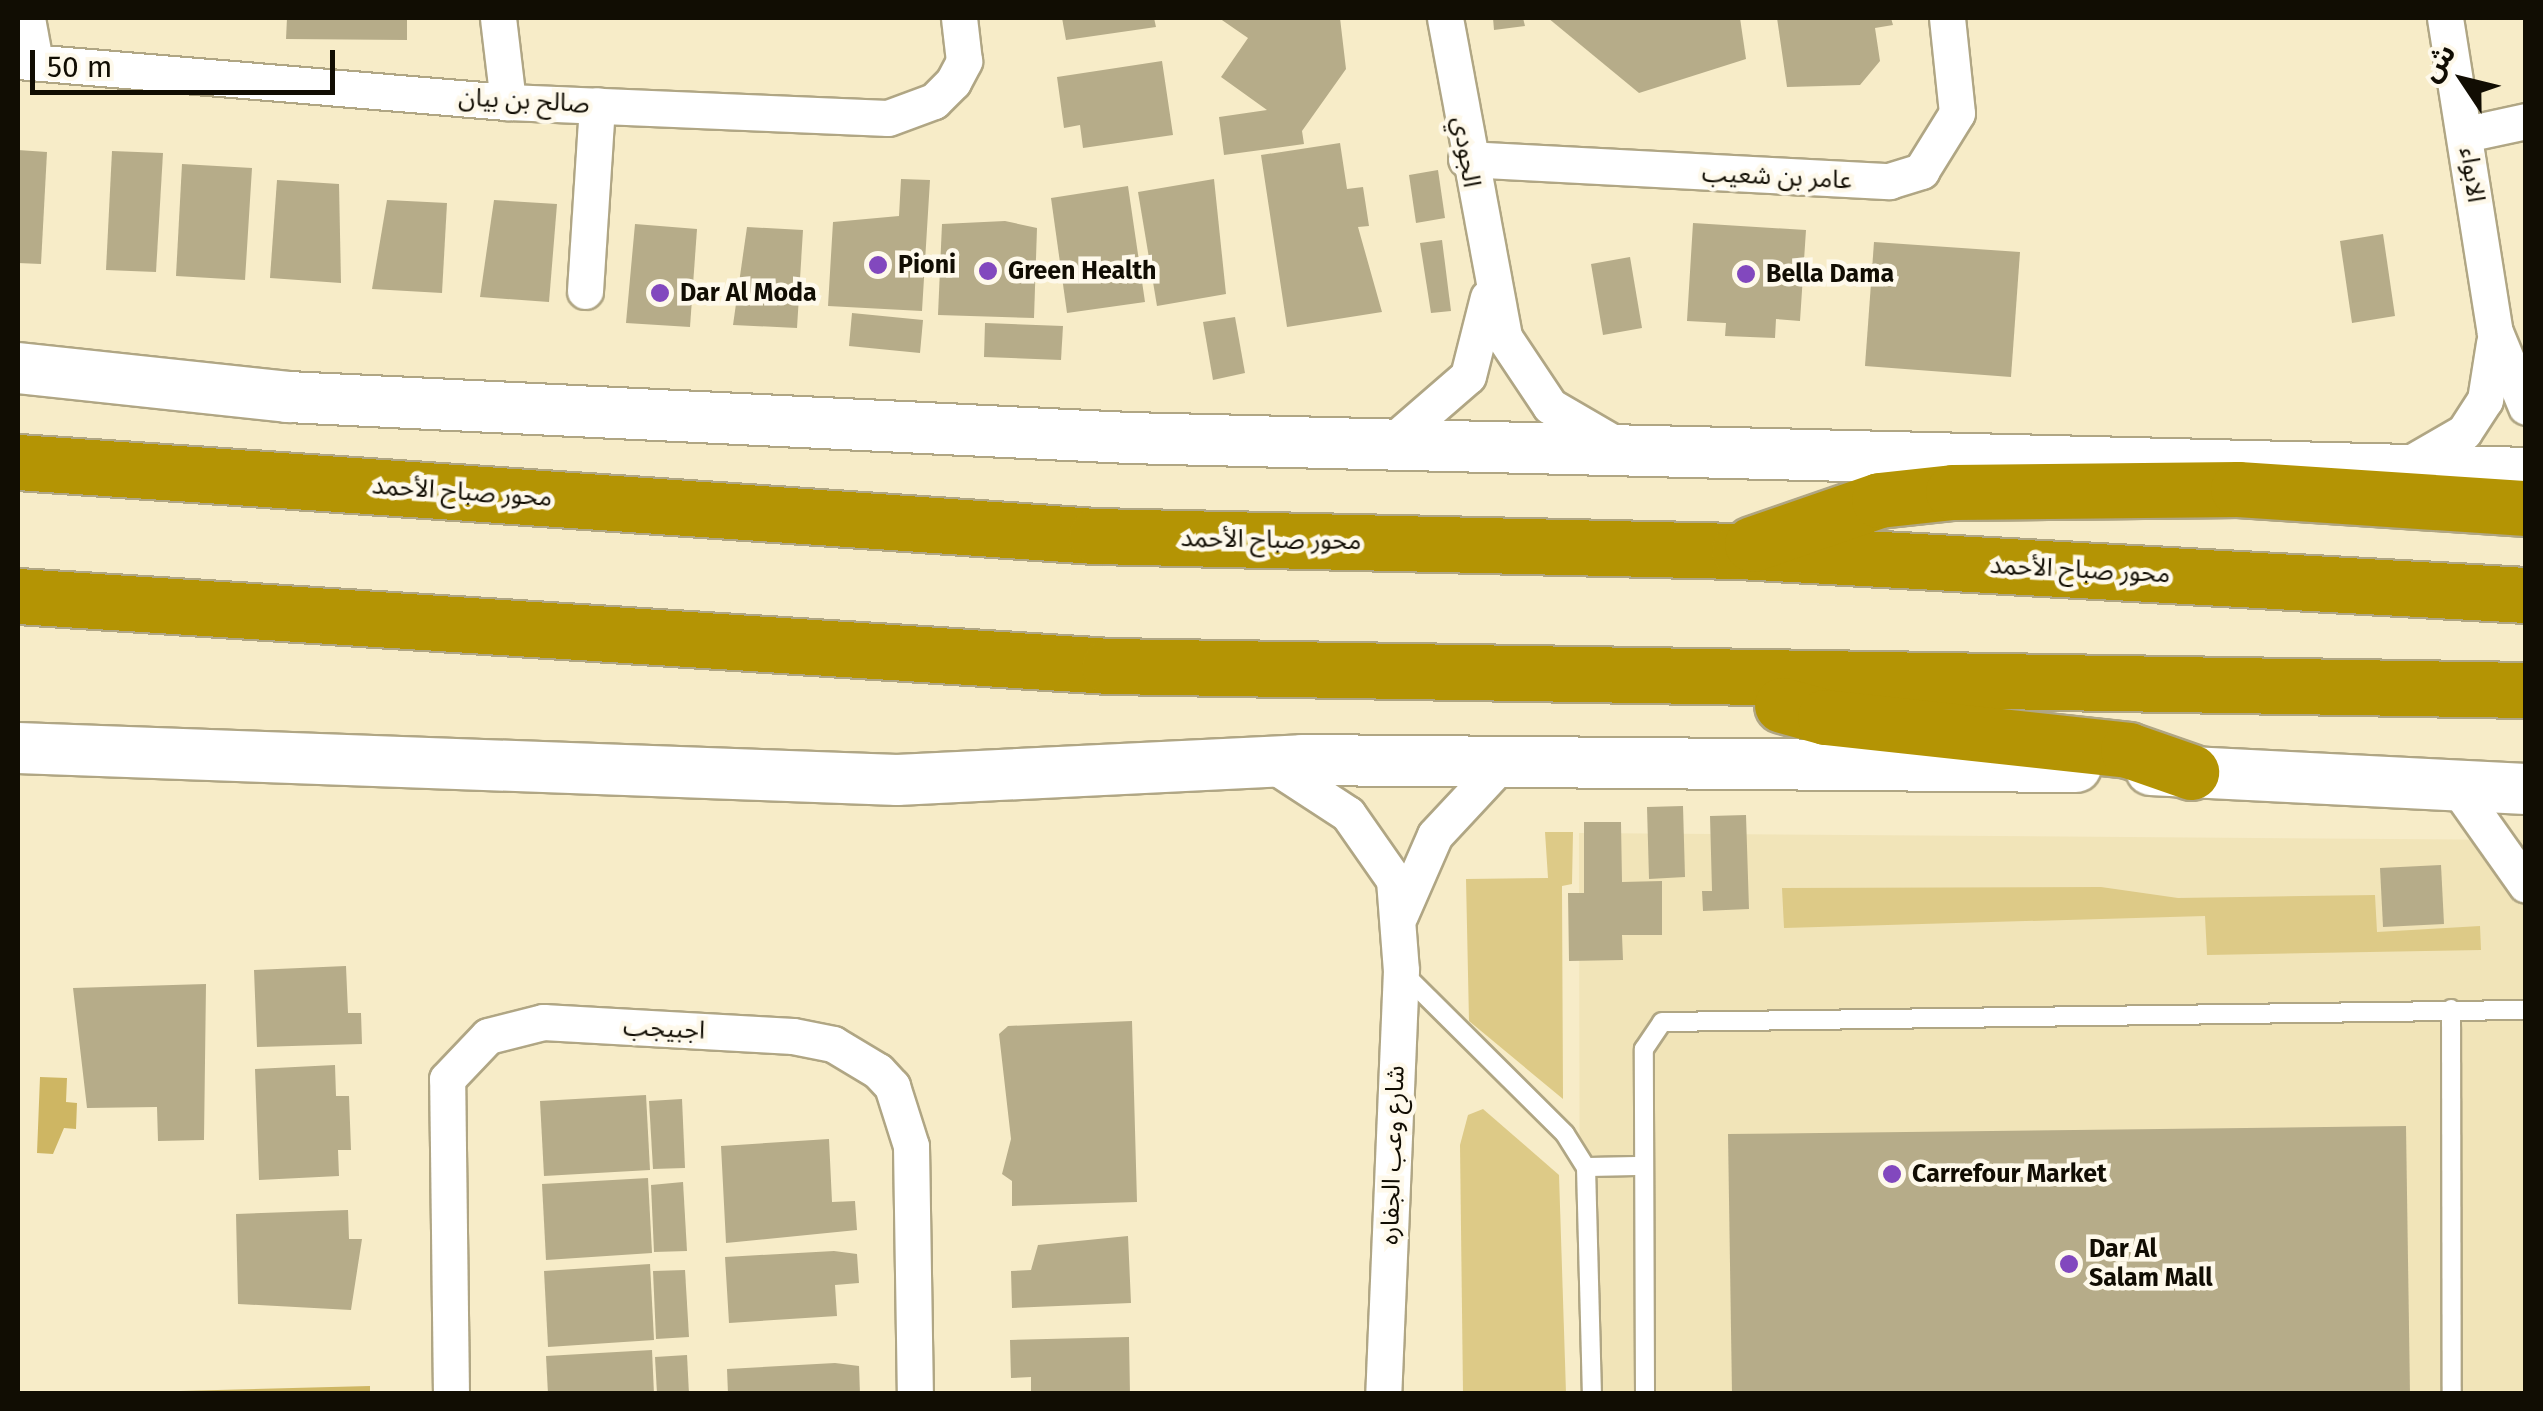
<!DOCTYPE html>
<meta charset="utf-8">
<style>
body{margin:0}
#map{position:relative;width:2543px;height:1411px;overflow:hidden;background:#f7ecc8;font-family:"Fira Sans","Noto Sans Arabic",sans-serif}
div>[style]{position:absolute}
.built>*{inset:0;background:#f1e4b8}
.green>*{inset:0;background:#ddca87}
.water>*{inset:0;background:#ceb663}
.building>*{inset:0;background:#b6ac89}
.roads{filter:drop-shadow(2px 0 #b0a684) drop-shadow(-2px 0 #b0a684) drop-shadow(0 2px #b0a684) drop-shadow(0 -2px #b0a684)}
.lane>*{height:18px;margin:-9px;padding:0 9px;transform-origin:9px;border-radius:9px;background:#fff}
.street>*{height:35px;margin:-17.5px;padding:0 17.5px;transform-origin:17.5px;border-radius:17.5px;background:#fff}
.secondary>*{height:50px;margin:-25px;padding:0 25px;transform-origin:25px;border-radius:25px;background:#fff}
.highway>*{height:55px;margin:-27.5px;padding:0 27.5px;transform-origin:27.5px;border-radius:27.5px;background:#b49404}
.dots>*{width:28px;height:28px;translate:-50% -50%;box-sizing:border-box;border:5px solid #fef9eb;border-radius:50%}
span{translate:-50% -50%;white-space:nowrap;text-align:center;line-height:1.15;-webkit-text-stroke:9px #fef9eb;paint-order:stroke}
.street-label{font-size:25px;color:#110d03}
.poi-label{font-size:25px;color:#110d03;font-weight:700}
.left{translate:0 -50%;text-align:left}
.frame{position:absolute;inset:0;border:20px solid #110d03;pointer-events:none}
.north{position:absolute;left:2413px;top:30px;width:100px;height:100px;-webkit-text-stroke:8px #fef9eb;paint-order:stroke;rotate:305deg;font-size:28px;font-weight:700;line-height:40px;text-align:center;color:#110d03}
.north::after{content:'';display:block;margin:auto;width:35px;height:45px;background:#110d03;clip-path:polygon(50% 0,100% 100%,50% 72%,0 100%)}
.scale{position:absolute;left:30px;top:50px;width:305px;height:45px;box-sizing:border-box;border:5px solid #110d03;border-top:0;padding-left:12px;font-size:30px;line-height:35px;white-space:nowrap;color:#110d03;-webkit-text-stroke:8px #fef9eb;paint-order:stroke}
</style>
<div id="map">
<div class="built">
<i style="clip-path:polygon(1579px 833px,2525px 840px,2525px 1393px,1580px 1393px)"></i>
</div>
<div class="green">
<i style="clip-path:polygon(1545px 832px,1573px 832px,1572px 884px,1562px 886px,1563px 1099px,1469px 1021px,1466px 879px,1548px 878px)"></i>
<i style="clip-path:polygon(2101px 887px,2178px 898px,2375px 895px,2377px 932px,2480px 926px,2481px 950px,2207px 955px,2205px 916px,1784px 928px,1782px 888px)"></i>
<i style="clip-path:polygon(1483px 1109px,1559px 1175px,1566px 1393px,1463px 1393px,1460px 1145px,1468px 1115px)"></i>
</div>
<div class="water">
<i style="clip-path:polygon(40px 1077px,67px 1078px,66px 1102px,77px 1103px,76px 1129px,64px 1128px,53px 1154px,37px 1153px)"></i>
<i style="clip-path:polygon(370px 1386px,370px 1394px,141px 1393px,141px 1392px)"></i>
</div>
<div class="building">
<i style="clip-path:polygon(287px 18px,407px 18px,407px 40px,286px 39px)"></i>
<i style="clip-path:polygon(1062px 18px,1154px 18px,1156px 27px,1066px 40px)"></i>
<i style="clip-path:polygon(1219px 18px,1340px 18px,1346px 69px,1302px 131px,1304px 144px,1224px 155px,1219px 117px,1267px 110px,1221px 77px,1248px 38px)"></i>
<i style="clip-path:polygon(1493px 18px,1523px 18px,1525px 26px,1494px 30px)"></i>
<i style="clip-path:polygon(1548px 18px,1740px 18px,1746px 59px,1639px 93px)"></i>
<i style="clip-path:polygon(1777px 18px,1891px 18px,1893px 25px,1875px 28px,1880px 61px,1860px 85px,1787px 87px)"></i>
<i style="clip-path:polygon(1162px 61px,1173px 135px,1083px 148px,1080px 125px,1064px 128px,1057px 77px)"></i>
<i style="clip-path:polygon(1340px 143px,1347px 189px,1363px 187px,1369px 226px,1358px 227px,1382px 312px,1287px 327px,1261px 155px)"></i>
<i style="clip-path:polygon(18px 150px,47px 152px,41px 264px,18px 263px)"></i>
<i style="clip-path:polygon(112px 151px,163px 153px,156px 272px,106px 270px)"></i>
<i style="clip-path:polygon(182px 164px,252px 168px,245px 280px,176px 276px)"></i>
<i style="clip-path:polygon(1438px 170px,1445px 218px,1416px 223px,1409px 175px)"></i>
<i style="clip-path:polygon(901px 179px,930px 180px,922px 311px,828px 306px,833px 222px,899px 216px)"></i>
<i style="clip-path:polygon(1214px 179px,1226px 294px,1157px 306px,1138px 192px)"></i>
<i style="clip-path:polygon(277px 180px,339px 184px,341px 283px,270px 278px)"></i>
<i style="clip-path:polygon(1128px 186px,1145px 302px,1067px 313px,1051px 198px)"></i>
<i style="clip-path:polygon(387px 200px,447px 203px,442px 293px,372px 289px)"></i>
<i style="clip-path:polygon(494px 200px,557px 204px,549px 302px,480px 297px)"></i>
<i style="clip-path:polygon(1005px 221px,1037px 228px,1034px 318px,938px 315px,942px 224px)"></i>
<i style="clip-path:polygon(1693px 223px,1806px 230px,1800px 321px,1776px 319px,1775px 338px,1725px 336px,1726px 323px,1687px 321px)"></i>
<i style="clip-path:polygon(635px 224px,697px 229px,690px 327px,626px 323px)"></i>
<i style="clip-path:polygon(747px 227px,803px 230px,797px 328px,733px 325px)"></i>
<i style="clip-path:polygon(2383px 234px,2395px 316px,2352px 323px,2340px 241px)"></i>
<i style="clip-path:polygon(1442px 240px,1451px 311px,1431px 313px,1420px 243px)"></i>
<i style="clip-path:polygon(1874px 242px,2020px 252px,2011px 377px,1865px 366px)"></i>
<i style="clip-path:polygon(1630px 257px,1642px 328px,1603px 335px,1591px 264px)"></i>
<i style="clip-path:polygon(852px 313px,923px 320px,920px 353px,849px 346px)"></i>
<i style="clip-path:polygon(1235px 317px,1245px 373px,1213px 380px,1203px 322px)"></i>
<i style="clip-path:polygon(985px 323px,1063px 326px,1061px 360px,984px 357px)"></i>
<i style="clip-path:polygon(1683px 806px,1685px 877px,1649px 879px,1647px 807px)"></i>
<i style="clip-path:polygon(1746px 815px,1749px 909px,1703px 911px,1702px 891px,1712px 891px,1710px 816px)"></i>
<i style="clip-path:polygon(1584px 822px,1621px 822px,1622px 882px,1662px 881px,1662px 935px,1622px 935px,1623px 960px,1569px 961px,1568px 893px,1584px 893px)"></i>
<i style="clip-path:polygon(2441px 865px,2444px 924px,2383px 927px,2380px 868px)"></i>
<i style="clip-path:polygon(346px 966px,348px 1013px,361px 1013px,362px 1044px,257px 1047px,254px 970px)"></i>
<i style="clip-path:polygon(206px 984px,204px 1140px,158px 1141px,157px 1107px,87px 1108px,73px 988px)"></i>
<i style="clip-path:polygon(1132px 1021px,1137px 1202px,1012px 1206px,1012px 1181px,1002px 1174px,1011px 1139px,999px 1034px,1008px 1026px)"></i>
<i style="clip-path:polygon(335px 1065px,336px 1096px,349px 1096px,351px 1150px,338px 1150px,339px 1176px,259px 1180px,255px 1069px)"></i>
<i style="clip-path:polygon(646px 1095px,650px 1170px,544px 1176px,540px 1101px)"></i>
<i style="clip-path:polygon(682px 1099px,685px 1168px,653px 1169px,649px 1101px)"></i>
<i style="clip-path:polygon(2406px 1126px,2410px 1394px,1732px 1394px,1728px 1134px)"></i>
<i style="clip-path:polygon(829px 1139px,832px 1202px,855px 1201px,857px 1230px,726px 1243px,721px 1146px)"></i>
<i style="clip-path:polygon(648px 1178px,652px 1253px,546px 1260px,542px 1184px)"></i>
<i style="clip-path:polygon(683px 1182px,687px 1251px,654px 1252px,651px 1185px)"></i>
<i style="clip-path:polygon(348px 1210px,349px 1239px,362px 1239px,351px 1310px,238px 1304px,236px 1214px)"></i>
<i style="clip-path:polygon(1128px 1236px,1131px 1303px,1012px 1308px,1011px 1271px,1031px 1270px,1038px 1245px)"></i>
<i style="clip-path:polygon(834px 1251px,857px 1254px,859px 1283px,835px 1285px,837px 1316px,729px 1323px,725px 1257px)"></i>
<i style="clip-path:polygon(650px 1264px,654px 1340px,548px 1347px,544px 1271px)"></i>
<i style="clip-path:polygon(685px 1270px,689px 1337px,656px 1339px,653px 1271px)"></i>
<i style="clip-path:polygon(1129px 1337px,1130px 1394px,1031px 1394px,1031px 1377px,1011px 1378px,1010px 1340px)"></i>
<i style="clip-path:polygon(652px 1350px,654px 1394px,548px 1394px,546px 1356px)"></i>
<i style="clip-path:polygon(687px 1355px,689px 1394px,657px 1394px,655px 1357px)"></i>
<i style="clip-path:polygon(835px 1363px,859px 1366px,860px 1394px,728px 1394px,727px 1369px)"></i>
</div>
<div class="roads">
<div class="lane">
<i style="left:1403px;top:973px;width:228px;rotate:44.8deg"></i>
<i style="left:1565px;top:1134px;width:39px;rotate:58deg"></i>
<i style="left:1586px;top:1167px;width:227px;rotate:88.5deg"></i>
<i style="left:2451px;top:1009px;width:385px;rotate:89.9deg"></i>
<i style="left:1586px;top:1167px;width:53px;rotate:-1.1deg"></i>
<i style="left:1645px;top:1394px;width:345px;rotate:-90.2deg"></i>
<i style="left:1644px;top:1049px;width:32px;rotate:-56deg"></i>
<i style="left:1662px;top:1022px;width:864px;rotate:-0.8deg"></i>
</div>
<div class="street">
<i style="left:27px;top:18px;width:45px;rotate:79.7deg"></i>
<i style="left:498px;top:18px;width:85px;rotate:83.2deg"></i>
<i style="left:1445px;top:18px;width:324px;rotate:79.5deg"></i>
<i style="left:1504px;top:337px;width:83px;rotate:56.3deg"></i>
<i style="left:1550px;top:406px;width:80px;rotate:30.1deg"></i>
<i style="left:2445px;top:18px;width:318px;rotate:81deg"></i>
<i style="left:2495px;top:332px;width:81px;rotate:67.5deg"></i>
<i style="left:18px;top:61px;width:492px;rotate:4.8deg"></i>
<i style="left:508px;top:102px;width:380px;rotate:2.4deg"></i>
<i style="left:888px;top:118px;width:49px;rotate:-20.3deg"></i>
<i style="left:934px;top:101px;width:27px;rotate:-45deg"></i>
<i style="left:953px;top:82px;width:24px;rotate:-62deg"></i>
<i style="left:964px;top:61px;width:43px;rotate:-96.6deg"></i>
<i style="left:2466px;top:134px;width:61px;rotate:-12.2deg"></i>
<i style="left:1466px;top:159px;width:424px;rotate:3deg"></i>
<i style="left:1889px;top:181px;width:34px;rotate:-17deg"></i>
<i style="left:1921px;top:171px;width:68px;rotate:-58.2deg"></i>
<i style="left:1957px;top:113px;width:96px;rotate:-96deg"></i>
<i style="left:585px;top:291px;width:186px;rotate:-86.3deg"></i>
<i style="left:1386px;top:447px;width:108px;rotate:-40.9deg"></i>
<i style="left:1468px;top:376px;width:81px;rotate:-75.8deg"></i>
<i style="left:2407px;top:465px;width:66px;rotate:-30.1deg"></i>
<i style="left:2464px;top:432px;width:38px;rotate:-57deg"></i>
<i style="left:2485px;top:400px;width:58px;rotate:-81deg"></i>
<i style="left:1270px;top:763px;width:93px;rotate:33.2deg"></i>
<i style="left:1348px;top:814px;width:80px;rotate:55.1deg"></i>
<i style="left:1394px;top:880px;width:90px;rotate:85.6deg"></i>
<i style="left:1401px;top:970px;width:424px;rotate:92.4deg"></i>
<i style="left:2456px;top:786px;width:121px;rotate:54.7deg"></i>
<i style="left:1400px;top:915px;width:87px;rotate:-66.4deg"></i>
<i style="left:1435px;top:835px;width:100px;rotate:-47deg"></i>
<i style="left:451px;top:1394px;width:315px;rotate:-90.7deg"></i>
<i style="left:447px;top:1079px;width:59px;rotate:-46.4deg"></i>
<i style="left:488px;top:1036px;width:57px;rotate:-14.3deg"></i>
<i style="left:543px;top:1022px;width:250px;rotate:3.2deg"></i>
<i style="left:793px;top:1036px;width:41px;rotate:11.3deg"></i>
<i style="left:833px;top:1044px;width:52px;rotate:31deg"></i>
<i style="left:878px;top:1071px;width:21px;rotate:47deg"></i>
<i style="left:892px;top:1086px;width:63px;rotate:72.4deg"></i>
<i style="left:911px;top:1146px;width:248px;rotate:89.1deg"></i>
</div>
<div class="secondary">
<i style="left:18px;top:368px;width:272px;rotate:6.1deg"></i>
<i style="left:288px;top:397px;width:841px;rotate:2.79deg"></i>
<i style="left:1128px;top:438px;width:1398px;rotate:1.43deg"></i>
<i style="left:18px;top:748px;width:880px;rotate:2.08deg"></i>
<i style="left:897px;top:780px;width:405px;rotate:-2.8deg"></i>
<i style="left:1302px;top:760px;width:774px;rotate:0.52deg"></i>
<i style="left:2151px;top:770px;width:375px;rotate:2.9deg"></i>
</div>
<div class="highway">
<i style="left:18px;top:462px;width:1081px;rotate:3.93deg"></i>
<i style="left:1096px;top:536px;width:643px;rotate:1.34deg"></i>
<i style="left:1739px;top:551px;width:788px;rotate:3.2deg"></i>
<i style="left:1752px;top:544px;width:134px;rotate:-19.1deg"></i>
<i style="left:1879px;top:500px;width:74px;rotate:-6.2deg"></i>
<i style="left:1953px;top:492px;width:285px;rotate:-0.6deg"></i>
<i style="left:2238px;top:489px;width:289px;rotate:3.8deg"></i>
<i style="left:18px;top:596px;width:1093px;rotate:3.67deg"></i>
<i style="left:1109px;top:666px;width:1417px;rotate:0.97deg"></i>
<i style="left:1782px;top:705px;width:45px;rotate:15.6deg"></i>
<i style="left:1825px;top:717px;width:305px;rotate:6.2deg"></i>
<i style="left:2128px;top:750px;width:67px;rotate:19.2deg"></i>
</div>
</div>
<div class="dots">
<i style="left:878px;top:265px;background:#8248be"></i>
<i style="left:988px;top:271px;background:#8248be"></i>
<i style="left:1746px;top:274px;background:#8248be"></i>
<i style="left:660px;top:293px;background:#8248be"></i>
<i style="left:1892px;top:1174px;background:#8248be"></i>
<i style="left:2069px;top:1264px;background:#8248be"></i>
</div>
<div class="street-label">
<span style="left:524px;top:101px;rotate:3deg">صالح بن بيان</span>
<span style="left:1466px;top:152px;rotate:81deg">الجودي</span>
<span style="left:2472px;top:175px;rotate:82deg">الابواء</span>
<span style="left:1777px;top:177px;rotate:3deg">عامر بن شعيب</span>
<span style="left:462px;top:492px;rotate:4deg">محور صباح الأحمد</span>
<span style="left:1271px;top:540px;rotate:1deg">محور صباح الأحمد</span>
<span style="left:2080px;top:570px;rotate:3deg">محور صباح الأحمد</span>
<span style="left:664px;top:1029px;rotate:3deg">اجبيجب</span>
<span style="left:1393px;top:1155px;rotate:-88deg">شارع وعب الجفاره</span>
</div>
<div class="poi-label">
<span class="left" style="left:898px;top:265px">Pioni</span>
<span class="left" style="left:1008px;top:271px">Green Health</span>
<span class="left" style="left:1766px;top:274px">Bella Dama</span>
<span class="left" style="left:680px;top:293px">Dar Al Moda</span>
<span class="left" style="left:1912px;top:1174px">Carrefour Market</span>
<span class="left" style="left:2089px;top:1264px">Dar Al<br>Salam Mall</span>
</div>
<div class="frame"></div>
<div class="north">ش</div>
<div class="scale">50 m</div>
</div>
